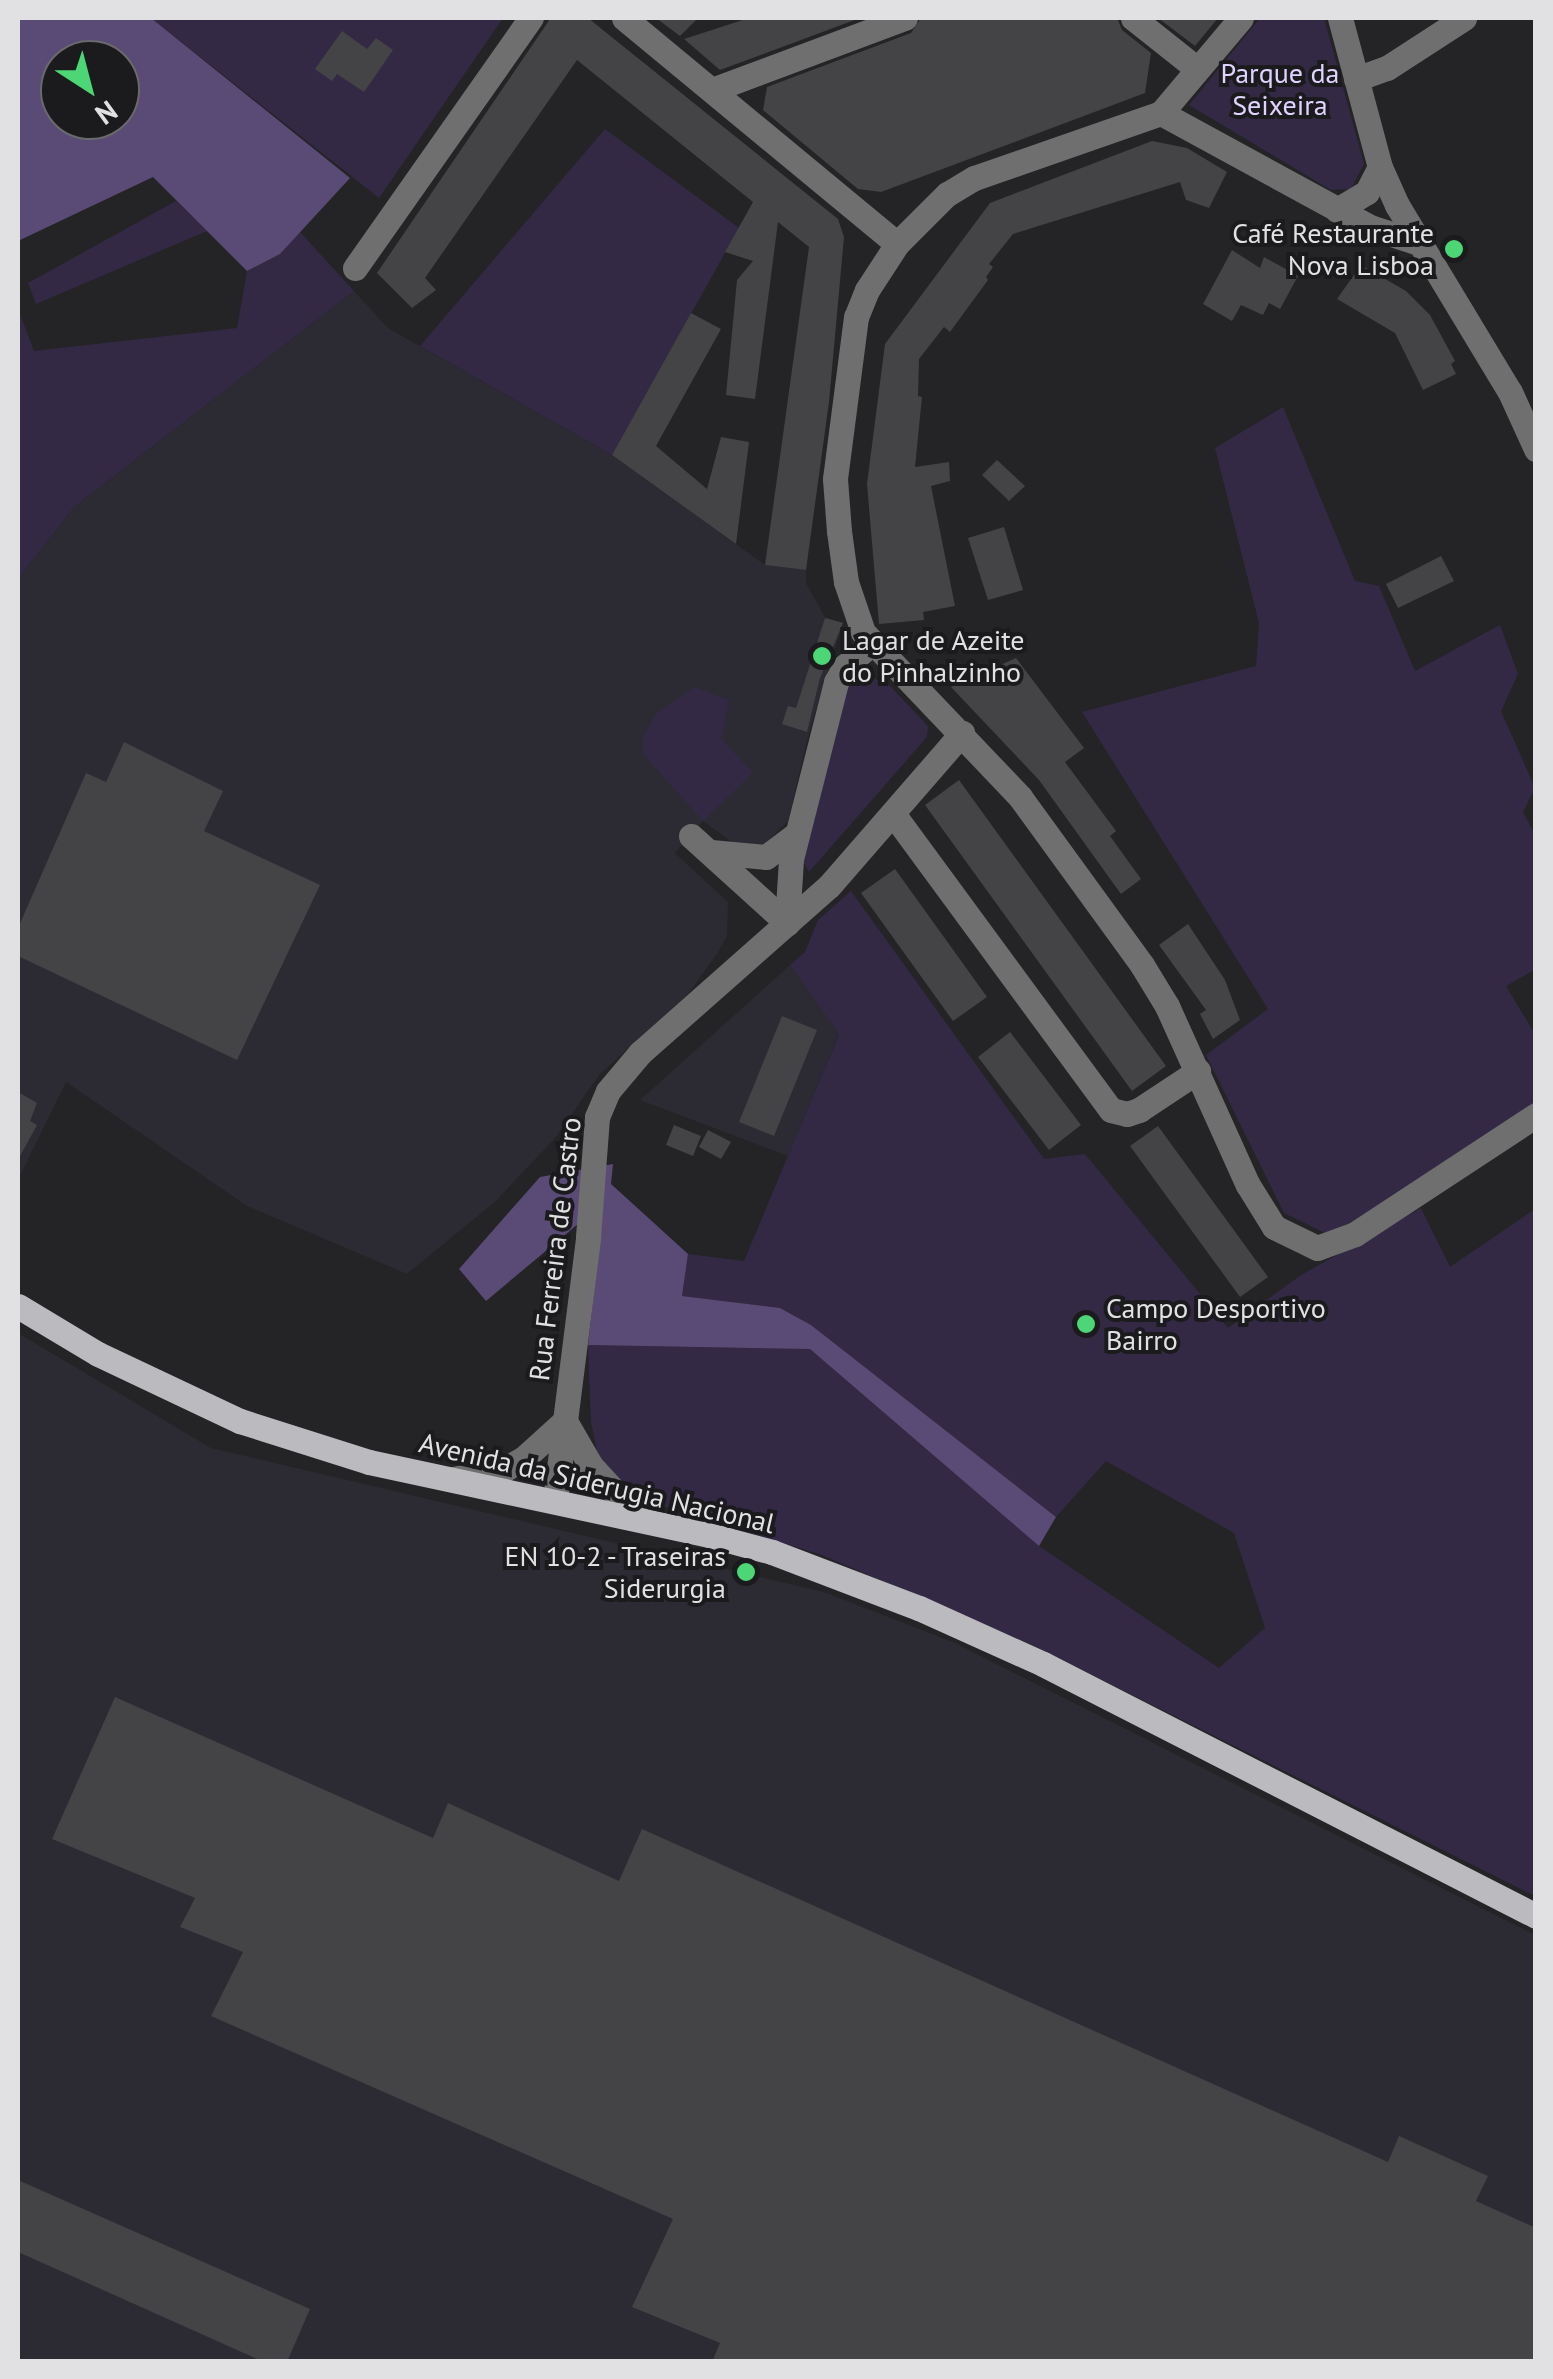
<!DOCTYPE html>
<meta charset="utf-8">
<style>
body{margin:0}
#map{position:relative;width:1553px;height:2379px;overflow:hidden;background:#242326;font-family:"PT Sans",sans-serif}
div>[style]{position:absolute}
.built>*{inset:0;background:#2c2a32}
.green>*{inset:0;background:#332945}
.forest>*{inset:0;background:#5a4b76}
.building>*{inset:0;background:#444346}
.minor>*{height:25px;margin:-12.5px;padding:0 12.5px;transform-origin:12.5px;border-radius:12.5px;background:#6f6f70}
.major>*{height:25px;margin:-12.5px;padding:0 12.5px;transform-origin:12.5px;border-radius:12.5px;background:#bbbabe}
.dots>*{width:28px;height:28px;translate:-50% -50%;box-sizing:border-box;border:5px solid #1b1a1d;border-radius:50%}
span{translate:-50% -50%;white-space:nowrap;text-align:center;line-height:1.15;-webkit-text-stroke:8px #1b1a1d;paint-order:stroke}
.park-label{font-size:28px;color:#e1d3ff}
.poi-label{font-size:28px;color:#e1e0e2}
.right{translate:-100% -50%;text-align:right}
.left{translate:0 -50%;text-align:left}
.street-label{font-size:28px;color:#e1e0e2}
.frame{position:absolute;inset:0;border:20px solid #e1e0e2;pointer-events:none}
.north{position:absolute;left:40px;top:40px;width:100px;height:100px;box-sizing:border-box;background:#1b1a1d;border:2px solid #6a696c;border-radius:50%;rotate:144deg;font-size:28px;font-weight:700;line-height:40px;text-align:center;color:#e1e0e2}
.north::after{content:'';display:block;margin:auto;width:35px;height:45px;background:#4dd676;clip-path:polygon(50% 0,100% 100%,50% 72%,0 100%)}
</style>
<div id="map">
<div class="built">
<i style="clip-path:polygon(354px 291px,388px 328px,612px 455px,765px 565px,806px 570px,806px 583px,825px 617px,843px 623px,809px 733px,788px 821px,762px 847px,740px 848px,703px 821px,675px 853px,728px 902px,727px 936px,717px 954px,688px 994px,600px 1074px,556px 1137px,496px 1201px,407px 1274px,247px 1206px,66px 1082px,18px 1180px,18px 579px,74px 507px)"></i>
<i style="clip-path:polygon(790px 965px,839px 1033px,788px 1156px,640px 1100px)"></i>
<i style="clip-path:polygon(18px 1333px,211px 1448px,824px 1592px,953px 1642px,1535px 1935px,1535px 2361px,18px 2362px)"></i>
</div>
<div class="green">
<i style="clip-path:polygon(151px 18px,503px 18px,379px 198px)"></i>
<i style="clip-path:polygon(1260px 18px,1324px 18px,1364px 164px,1351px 189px,1331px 190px,1189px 105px)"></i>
<i style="clip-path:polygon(605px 129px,739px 228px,612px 455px,420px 346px)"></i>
<i style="clip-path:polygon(176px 201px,207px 231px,36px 304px,28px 283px)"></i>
<i style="clip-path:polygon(300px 232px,354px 291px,74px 507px,18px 579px,18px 309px,34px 351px,237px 328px,247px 271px,280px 254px)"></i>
<i style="clip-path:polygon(1283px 407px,1355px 581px,1379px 586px,1415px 671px,1500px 625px,1518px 674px,1501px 711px,1535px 788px,1523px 812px,1535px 834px,1536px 969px,1506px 986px,1535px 1034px,1535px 1106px,1397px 1199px,1327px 1234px,1284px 1213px,1206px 1055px,1268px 1009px,1082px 712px,1256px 666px,1259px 623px,1215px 448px)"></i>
<i style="clip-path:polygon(868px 676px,889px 685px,928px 726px,927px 737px,809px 872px,801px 858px,842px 683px)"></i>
<i style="clip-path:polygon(695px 687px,729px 700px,721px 738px,753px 773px,703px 821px,643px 754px,643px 736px,657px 713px)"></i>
<i style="clip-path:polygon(851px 891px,1044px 1159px,1085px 1154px,1228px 1328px,1301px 1275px,1421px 1208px,1450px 1267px,1535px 1209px,1535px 1896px,1032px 1645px,822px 1555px,624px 1494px,599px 1462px,591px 1422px,588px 1345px,810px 1349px,1039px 1546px,1219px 1668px,1265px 1628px,1234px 1533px,1106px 1461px,1056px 1517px,811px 1325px,780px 1308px,682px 1296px,688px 1254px,744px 1261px,839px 1034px,790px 965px,805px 952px,818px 920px)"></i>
</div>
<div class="forest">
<i style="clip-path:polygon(evenodd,18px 18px,151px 18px,350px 178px,280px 254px,247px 271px,153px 177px,18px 241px,18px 18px,60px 60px,120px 60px,120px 120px,60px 120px,60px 60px)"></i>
<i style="clip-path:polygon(613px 1164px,611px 1184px,688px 1254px,682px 1296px,780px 1308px,811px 1325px,1056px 1517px,1039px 1546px,810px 1349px,588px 1345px,600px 1241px,578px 1224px,486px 1301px,459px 1269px,540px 1177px)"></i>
</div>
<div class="building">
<i style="clip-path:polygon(588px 18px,838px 219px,844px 237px,829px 402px,806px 570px,765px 565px,809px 247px,778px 222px,755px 399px,726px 395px,737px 280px,753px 261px,725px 252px,753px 202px,577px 60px,425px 278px,436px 290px,412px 308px,377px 273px,550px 19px)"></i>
<i style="clip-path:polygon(656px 18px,698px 18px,680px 36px)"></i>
<i style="clip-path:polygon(749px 18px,860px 18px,720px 70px,684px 39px)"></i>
<i style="clip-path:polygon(921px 18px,1117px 18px,1122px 30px,1151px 53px,1145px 93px,881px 192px,858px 189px,763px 110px,767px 87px,911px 33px)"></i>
<i style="clip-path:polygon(1158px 18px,1218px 18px,1195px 46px)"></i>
<i style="clip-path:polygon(342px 31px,367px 49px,376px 38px,393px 50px,364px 92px,337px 74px,332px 81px,315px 69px)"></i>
<i style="clip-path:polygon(1152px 141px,1187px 148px,1227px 172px,1209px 208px,1186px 200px,1180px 182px,1013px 234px,989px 264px,993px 267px,986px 277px,988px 280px,950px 332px,944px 327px,919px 359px,918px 396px,922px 397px,915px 467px,949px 462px,950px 481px,931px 486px,955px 606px,923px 612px,924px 620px,879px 624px,867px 484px,885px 344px,990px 203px)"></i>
<i style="clip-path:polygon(1232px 250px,1260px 268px,1264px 257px,1298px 276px,1280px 309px,1269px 303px,1263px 315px,1241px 305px,1232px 321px,1203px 304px)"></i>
<i style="clip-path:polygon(1361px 265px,1406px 291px,1430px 315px,1455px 361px,1451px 364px,1456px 374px,1423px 390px,1395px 333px,1337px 299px)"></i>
<i style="clip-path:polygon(691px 313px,721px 329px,656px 446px,707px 489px,721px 437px,749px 442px,736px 544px,612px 455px)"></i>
<i style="clip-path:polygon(997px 460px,1025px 486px,1009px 501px,982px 475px)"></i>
<i style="clip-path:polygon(1004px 527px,1023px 590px,988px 600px,968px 538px)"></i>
<i style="clip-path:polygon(1441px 556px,1454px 581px,1398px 608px,1386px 584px)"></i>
<i style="clip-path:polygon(825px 618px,843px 623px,820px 678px,807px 732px,782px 724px,788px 706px,796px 708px)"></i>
<i style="clip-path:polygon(1016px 658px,1084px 748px,1065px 762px,1116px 831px,1110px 836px,1141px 879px,1121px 894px,1039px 780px,951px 687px)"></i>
<i style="clip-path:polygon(124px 742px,223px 791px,204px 831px,320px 885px,237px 1060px,18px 956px,18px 928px,86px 773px,106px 782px)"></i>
<i style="clip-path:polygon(959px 780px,1166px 1066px,1132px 1091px,925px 805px)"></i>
<i style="clip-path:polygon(895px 869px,987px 997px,953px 1021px,861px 893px)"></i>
<i style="clip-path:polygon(1188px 924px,1225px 980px,1240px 1020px,1213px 1039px,1200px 1014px,1206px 1010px,1159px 945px)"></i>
<i style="clip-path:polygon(782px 1016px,817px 1030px,774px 1136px,739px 1122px)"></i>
<i style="clip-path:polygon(1010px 1032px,1081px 1125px,1049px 1150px,978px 1057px)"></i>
<i style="clip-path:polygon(18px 1092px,37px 1103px,30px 1121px,37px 1125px,18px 1160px)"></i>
<i style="clip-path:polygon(674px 1125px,701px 1136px,693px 1156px,666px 1145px)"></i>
<i style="clip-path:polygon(1158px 1126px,1268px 1277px,1240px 1297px,1130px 1146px)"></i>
<i style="clip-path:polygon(708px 1130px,731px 1142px,721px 1159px,699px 1147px)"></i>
<i style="clip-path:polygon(115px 1697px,433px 1838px,448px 1803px,619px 1881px,642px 1829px,1388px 2162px,1399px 2136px,1488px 2176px,1476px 2201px,1536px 2228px,1536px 2362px,712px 2362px,720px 2343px,632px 2307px,673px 2219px,211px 2016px,243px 1952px,180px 1927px,195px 1898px,52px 1839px)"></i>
<i style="clip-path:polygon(18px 2180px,310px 2309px,287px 2362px,264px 2362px,18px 2252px)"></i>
</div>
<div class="minor">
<i style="left:624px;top:18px;width:354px;rotate:39.6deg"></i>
<i style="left:1133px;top:18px;width:80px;rotate:38.4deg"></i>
<i style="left:1340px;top:18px;width:154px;rotate:75deg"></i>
<i style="left:1380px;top:167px;width:42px;rotate:65.9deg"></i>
<i style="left:1397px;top:205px;width:218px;rotate:58.9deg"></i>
<i style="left:1510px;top:392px;width:63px;rotate:65.5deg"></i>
<i style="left:1356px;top:79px;width:33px;rotate:-20deg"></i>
<i style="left:1387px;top:68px;width:92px;rotate:-33deg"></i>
<i style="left:712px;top:90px;width:206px;rotate:-20.5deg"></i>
<i style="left:1161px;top:113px;width:124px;rotate:-49.9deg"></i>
<i style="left:1337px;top:210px;width:35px;rotate:-31deg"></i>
<i style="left:1367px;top:192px;width:28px;rotate:-63deg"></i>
<i style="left:1419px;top:243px;width:52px;rotate:-161.9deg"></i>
<i style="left:1370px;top:227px;width:238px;rotate:-151.4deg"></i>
<i style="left:1161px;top:113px;width:198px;rotate:160.8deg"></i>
<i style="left:974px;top:178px;width:31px;rotate:149deg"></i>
<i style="left:947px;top:194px;width:71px;rotate:135deg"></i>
<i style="left:897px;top:244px;width:55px;rotate:123.1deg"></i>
<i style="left:867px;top:290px;width:29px;rotate:112deg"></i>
<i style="left:856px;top:317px;width:163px;rotate:97.4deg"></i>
<i style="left:835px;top:479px;width:52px;rotate:85.6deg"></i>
<i style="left:839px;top:531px;width:51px;rotate:82.2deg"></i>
<i style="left:846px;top:582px;width:53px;rotate:71.2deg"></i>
<i style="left:863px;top:632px;width:228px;rotate:46.4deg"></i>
<i style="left:1020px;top:797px;width:208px;rotate:54deg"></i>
<i style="left:1142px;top:965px;width:48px;rotate:58.6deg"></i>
<i style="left:1167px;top:1006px;width:196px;rotate:65.7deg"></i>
<i style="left:1248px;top:1185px;width:49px;rotate:58.2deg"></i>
<i style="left:1274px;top:1227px;width:48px;rotate:26deg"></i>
<i style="left:1317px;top:1248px;width:40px;rotate:-20.2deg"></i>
<i style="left:1355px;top:1234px;width:217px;rotate:-33.3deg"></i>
<i style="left:355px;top:268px;width:306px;rotate:-54.9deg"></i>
<i style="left:894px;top:815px;width:366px;rotate:53.7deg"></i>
<i style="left:1111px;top:1110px;width:16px;rotate:14deg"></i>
<i style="left:1127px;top:1114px;width:13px;rotate:-18deg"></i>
<i style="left:1139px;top:1110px;width:71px;rotate:-33.5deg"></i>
<i style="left:691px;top:836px;width:130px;rotate:42.2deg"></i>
<i style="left:711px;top:852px;width:55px;rotate:5.2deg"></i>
<i style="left:766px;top:857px;width:39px;rotate:-37deg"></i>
<i style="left:787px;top:923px;width:64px;rotate:-86.4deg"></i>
<i style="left:791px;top:859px;width:183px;rotate:-75.7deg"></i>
<i style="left:836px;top:682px;width:18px;rotate:-61deg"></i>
<i style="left:845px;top:666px;width:35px;rotate:-40deg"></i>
<i style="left:565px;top:1421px;width:52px;rotate:60deg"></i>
<i style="left:591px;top:1466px;width:69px;rotate:47.3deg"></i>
<i style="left:453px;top:1479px;width:53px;rotate:-10.9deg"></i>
<i style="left:505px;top:1469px;width:22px;rotate:-30deg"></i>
<i style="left:524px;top:1458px;width:55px;rotate:-42.1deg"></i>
<i style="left:555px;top:1500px;width:265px;rotate:-82.8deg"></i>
<i style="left:588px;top:1237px;width:120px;rotate:-85.7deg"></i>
<i style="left:597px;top:1117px;width:28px;rotate:-67deg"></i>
<i style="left:608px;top:1091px;width:50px;rotate:-49.9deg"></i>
<i style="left:640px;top:1053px;width:252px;rotate:-41.5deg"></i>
<i style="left:829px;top:886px;width:203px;rotate:-49deg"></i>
</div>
<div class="major">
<i style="left:18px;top:1306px;width:93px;rotate:31deg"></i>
<i style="left:98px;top:1354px;width:157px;rotate:25.3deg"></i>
<i style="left:240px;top:1421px;width:135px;rotate:17.6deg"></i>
<i style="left:369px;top:1462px;width:348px;rotate:12.1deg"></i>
<i style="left:709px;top:1535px;width:65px;rotate:15.1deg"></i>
<i style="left:772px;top:1552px;width:157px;rotate:20.9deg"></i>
<i style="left:919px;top:1608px;width:136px;rotate:24.3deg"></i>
<i style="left:1043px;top:1664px;width:554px;rotate:27.07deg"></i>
</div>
<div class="dots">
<i style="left:1454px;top:249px;background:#4dd676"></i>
<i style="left:822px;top:656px;background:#4dd676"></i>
<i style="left:1086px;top:1324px;background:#4dd676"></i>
<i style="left:746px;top:1572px;background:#4dd676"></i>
</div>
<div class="park-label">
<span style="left:1280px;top:89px">Parque da<br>Seixeira</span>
</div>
<div class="poi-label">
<span class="right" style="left:1434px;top:249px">Café Restaurante<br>Nova Lisboa</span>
<span class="left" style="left:842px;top:656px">Lagar de Azeite<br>do Pinhalzinho</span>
<span class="left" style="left:1106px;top:1324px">Campo Desportivo<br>Bairro</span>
<span class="right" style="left:726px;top:1572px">EN 10-2 - Traseiras<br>Siderurgia</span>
</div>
<div class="street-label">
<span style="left:555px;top:1249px;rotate:-83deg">Rua Ferreira de Castro</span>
<span style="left:597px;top:1483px;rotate:13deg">Avenida da Siderugia Nacional</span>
</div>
<div class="frame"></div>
<div class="north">N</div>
</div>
